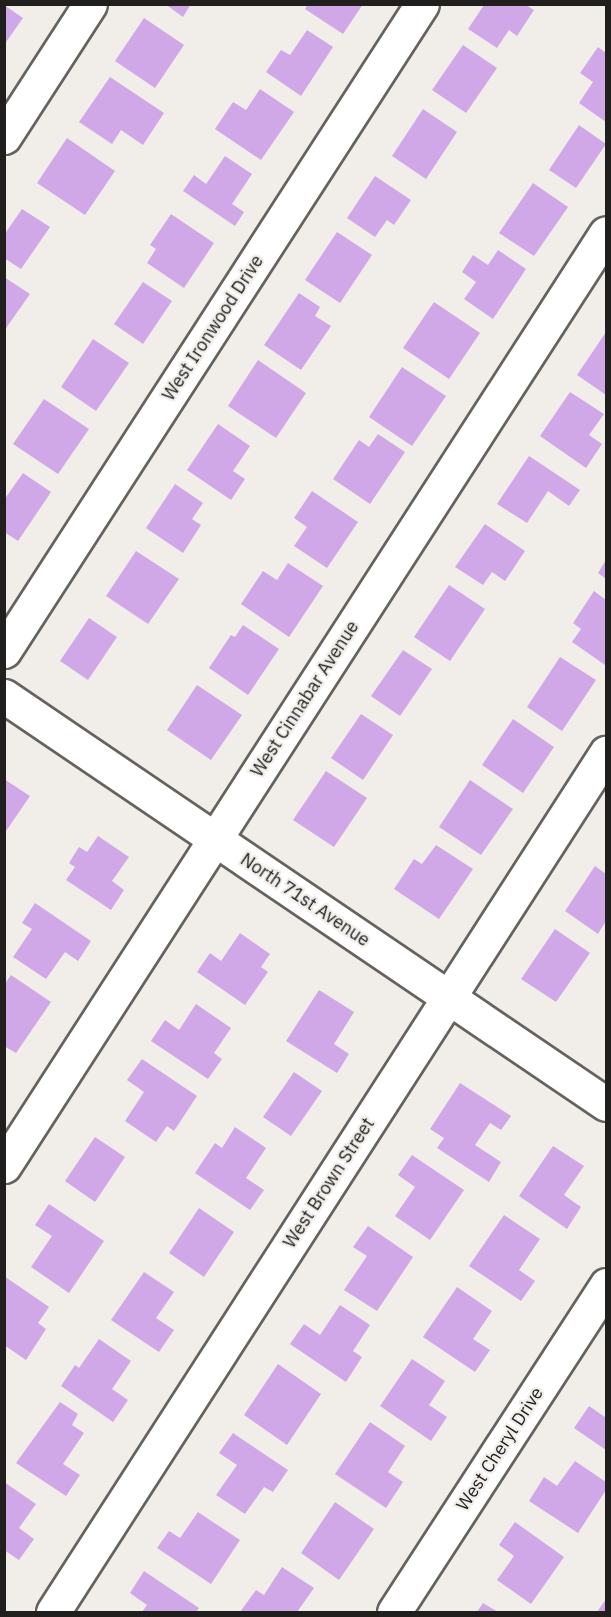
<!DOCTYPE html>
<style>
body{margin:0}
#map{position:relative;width:611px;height:1617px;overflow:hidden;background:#f1eee9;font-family:"IBM Plex Sans",sans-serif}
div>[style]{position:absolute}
.building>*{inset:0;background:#d1a8e7}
.roads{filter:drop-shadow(2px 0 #66635f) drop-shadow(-2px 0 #66635f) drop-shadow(0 2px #66635f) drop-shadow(0 -2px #66635f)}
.minor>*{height:33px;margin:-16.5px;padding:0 16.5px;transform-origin:16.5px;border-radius:16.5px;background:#fff}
span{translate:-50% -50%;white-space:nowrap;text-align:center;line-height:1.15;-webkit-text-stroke:4.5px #f1eee9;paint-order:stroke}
.street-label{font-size:18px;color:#201f1d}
.frame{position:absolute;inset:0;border:6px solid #201f1d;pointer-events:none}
</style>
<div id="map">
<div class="building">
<i style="clip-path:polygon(165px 4px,191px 4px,183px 17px)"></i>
<i style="clip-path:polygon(308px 4px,363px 4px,343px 34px,305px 9px)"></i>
<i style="clip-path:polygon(4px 5px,23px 18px,4px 45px)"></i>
<i style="clip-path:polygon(484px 5px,526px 5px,534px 10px,517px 36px,509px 30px,497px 48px,468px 29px)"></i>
<i style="clip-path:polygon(144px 18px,184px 45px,155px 88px,115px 61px)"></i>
<i style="clip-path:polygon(307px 30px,333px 47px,301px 96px,266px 72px,281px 50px,290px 55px)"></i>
<i style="clip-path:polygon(463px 45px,497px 68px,466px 113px,432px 90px)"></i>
<i style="clip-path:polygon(598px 47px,606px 53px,606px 122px,579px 103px,593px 82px,580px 73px)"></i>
<i style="clip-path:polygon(110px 77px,164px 113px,143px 145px,121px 130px,112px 144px,79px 122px)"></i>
<i style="clip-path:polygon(260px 89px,294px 112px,261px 160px,215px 129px,233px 102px,246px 110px)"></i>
<i style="clip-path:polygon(423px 109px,457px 132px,426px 179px,392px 156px)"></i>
<i style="clip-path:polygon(579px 125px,606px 144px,576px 188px,549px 170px)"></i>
<i style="clip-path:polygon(67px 138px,115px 171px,85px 215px,37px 183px)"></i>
<i style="clip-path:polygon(225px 156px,252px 174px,232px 204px,244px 212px,235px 226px,183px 191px,194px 175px,206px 184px)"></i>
<i style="clip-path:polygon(375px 176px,411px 200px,394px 225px,387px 220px,375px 237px,347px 218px)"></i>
<i style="clip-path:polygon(533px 183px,568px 207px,534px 256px,499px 233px)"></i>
<i style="clip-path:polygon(22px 209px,50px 227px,21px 269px,4px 258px,4px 235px)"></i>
<i style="clip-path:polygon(171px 214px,214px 243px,184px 288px,147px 263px,156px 249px,150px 245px)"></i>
<i style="clip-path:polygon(337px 232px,372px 255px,340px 303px,305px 280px)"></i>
<i style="clip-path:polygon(498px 250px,526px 269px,493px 319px,464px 299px,476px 282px,462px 272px,473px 255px,488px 265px)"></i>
<i style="clip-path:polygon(4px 277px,30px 294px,4px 331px)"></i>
<i style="clip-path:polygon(143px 282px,172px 301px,143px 344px,114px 324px)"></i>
<i style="clip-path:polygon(299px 293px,320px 307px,315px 316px,331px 326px,301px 370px,264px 345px)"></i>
<i style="clip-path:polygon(434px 302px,480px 333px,449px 379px,403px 348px)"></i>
<i style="clip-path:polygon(606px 332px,606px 395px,577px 375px)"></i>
<i style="clip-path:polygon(93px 339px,129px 363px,96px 411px,61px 387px)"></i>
<i style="clip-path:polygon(258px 360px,306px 393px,276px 438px,228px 406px)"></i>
<i style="clip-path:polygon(402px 367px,446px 396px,412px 446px,369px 417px)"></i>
<i style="clip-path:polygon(570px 392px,604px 414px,589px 435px,602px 444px,586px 468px,540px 436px)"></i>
<i style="clip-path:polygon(44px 399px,89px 429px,58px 474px,13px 444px)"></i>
<i style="clip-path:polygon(218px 424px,250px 446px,233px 471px,245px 479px,231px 500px,187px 470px)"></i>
<i style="clip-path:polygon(378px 434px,405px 452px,370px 504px,333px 479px,359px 440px,369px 447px)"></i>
<i style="clip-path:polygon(529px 456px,580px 490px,569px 506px,548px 491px,527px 523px,497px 504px)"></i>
<i style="clip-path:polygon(23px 473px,51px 492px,18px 541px,4px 532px,4px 500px)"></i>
<i style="clip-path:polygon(175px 484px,203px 503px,192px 519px,201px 525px,183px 553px,146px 528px)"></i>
<i style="clip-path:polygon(312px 491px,358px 522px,327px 568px,294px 546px,307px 527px,294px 518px)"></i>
<i style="clip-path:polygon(485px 524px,525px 551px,505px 581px,492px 572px,483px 585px,455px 567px)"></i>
<i style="clip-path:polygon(136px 551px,179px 579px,148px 624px,106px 596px)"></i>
<i style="clip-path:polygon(606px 560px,606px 579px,598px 573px)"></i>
<i style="clip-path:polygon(288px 563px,323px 586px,289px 637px,241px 604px,263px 571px,277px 580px)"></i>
<i style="clip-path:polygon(449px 585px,485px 609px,450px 661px,414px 637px)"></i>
<i style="clip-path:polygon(594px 591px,606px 600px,605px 665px,572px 642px,581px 629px,573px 623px)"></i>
<i style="clip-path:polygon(89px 618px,117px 637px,88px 680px,60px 661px)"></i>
<i style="clip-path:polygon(243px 625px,279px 649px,248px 695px,209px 668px,231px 635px,235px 637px)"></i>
<i style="clip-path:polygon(403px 650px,432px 669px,400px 716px,371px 696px)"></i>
<i style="clip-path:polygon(560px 657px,596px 680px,562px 731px,527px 707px)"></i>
<i style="clip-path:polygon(197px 685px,242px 715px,211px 760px,167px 730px)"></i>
<i style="clip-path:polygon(361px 714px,393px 735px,363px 780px,331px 758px)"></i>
<i style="clip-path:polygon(513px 719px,554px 747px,523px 793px,482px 765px)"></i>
<i style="clip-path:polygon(326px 771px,367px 798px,334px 847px,293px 820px)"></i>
<i style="clip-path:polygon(4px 779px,30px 796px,4px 834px)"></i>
<i style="clip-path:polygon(470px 780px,513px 809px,481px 855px,439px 827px)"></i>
<i style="clip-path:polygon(98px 836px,129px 857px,112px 881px,124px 890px,111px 910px,66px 880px,75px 867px,69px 863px,79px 847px,87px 852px)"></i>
<i style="clip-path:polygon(436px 845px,473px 869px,439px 919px,394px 889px,414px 859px,422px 864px)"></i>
<i style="clip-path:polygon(595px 866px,606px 874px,606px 921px,598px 934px,565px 911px)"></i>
<i style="clip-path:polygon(35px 903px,91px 941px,78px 961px,65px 952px,46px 979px,13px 957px,32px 929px,22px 923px)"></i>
<i style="clip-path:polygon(555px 929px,590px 953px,556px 1002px,521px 979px)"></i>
<i style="clip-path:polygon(240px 933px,270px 954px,261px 967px,268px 972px,245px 1005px,197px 972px,210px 953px,221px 961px)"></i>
<i style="clip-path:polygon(11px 975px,51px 1002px,16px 1053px,4px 1046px,4px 985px)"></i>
<i style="clip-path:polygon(319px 990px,354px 1012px,334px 1044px,349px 1054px,337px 1073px,286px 1041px)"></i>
<i style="clip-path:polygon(196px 1004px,231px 1028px,214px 1053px,222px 1059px,208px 1079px,151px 1041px,165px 1020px,179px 1030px)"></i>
<i style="clip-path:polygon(142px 1059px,197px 1096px,174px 1131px,167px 1126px,156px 1142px,125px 1121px,144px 1092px,127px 1080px)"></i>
<i style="clip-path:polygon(294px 1072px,322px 1091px,291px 1136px,263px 1117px)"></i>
<i style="clip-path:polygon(460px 1083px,511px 1116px,501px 1130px,490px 1123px,475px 1145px,501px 1162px,489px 1182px,437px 1148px,444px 1138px,430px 1129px)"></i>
<i style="clip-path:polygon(235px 1127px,266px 1148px,246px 1178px,264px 1190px,250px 1210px,195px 1173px,215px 1143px,222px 1148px)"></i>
<i style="clip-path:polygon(95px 1137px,125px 1157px,95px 1202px,65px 1181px)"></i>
<i style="clip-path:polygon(553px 1146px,584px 1166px,564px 1195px,581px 1207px,567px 1229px,519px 1196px)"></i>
<i style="clip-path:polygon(412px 1155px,464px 1190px,430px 1240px,395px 1216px,415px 1187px,398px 1175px)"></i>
<i style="clip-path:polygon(49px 1204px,104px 1241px,69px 1293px,31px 1267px,52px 1236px,35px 1225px)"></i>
<i style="clip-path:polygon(199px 1208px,234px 1232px,204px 1277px,169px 1253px)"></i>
<i style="clip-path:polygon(504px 1215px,540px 1239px,519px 1270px,535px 1281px,521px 1301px,469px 1266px)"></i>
<i style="clip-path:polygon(368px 1226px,413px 1257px,377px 1311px,344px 1290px,367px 1256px,353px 1247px)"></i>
<i style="clip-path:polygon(144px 1272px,174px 1292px,156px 1318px,174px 1330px,159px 1352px,111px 1320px)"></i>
<i style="clip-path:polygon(4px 1276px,49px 1307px,38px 1323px,46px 1329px,26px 1360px,4px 1345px)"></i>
<i style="clip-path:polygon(457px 1287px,492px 1311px,473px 1339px,490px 1350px,475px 1372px,423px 1337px)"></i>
<i style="clip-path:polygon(340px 1305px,370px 1325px,353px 1351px,362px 1357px,346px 1382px,290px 1344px,304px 1324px,320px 1335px)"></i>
<i style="clip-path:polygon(99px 1339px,131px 1361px,112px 1389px,128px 1400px,113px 1422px,61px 1386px,75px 1365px,79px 1368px)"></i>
<i style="clip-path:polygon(412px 1359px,445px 1381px,429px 1405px,447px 1417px,431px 1441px,380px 1406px)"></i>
<i style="clip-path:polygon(278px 1364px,321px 1394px,287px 1445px,244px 1415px)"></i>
<i style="clip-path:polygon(60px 1402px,78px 1414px,72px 1425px,84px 1433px,63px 1464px,80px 1475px,66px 1496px,16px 1463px)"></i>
<i style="clip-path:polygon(589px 1406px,605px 1417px,606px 1414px,606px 1450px,574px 1428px)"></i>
<i style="clip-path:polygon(370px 1422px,405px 1446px,388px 1472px,403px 1482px,386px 1508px,335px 1474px)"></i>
<i style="clip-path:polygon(233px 1433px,288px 1470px,273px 1492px,264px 1487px,245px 1514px,216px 1495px,237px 1465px,219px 1453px)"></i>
<i style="clip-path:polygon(575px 1461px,606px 1482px,606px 1490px,578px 1533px,529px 1501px,544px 1477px,557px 1486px)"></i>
<i style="clip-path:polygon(4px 1482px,36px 1504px,19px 1528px,34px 1539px,19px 1560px,4px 1550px)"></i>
<i style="clip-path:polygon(335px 1502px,374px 1529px,339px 1580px,301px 1553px)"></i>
<i style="clip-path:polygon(198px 1512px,240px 1540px,211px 1584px,157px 1548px,169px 1531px,180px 1538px)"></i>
<i style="clip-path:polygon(515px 1522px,564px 1557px,531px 1604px,497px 1580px,514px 1556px,499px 1545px)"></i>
<i style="clip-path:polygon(282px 1567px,314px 1588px,297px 1612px,240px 1612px,256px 1590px,264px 1595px)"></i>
<i style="clip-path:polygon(144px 1571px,199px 1608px,196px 1612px,142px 1612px,147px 1605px,130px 1593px)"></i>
<i style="clip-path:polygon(606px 1599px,606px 1612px,597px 1612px)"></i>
<i style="clip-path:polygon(483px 1603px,498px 1612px,477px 1612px)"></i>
</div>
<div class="roads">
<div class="minor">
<i style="left:4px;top:137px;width:158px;rotate:-57.1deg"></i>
<i style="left:4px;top:651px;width:770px;rotate:-57.14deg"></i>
<i style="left:4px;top:696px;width:727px;rotate:34.13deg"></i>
<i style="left:4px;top:1166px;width:1110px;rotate:-57.17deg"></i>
<i style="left:53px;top:1612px;width:1022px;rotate:-57.23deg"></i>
<i style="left:394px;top:1612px;width:390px;rotate:-57deg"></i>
</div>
</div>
<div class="street-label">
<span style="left:213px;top:328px;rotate:-57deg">West Ironwood Drive</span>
<span style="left:305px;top:699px;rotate:-57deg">West Cinnabar Avenue</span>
<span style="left:305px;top:900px;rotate:34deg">North 71st Avenue</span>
<span style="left:329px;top:1183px;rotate:-57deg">West Brown Street</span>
<span style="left:500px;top:1449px;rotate:-57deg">West Cheryl Drive</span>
</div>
<div class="frame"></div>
</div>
